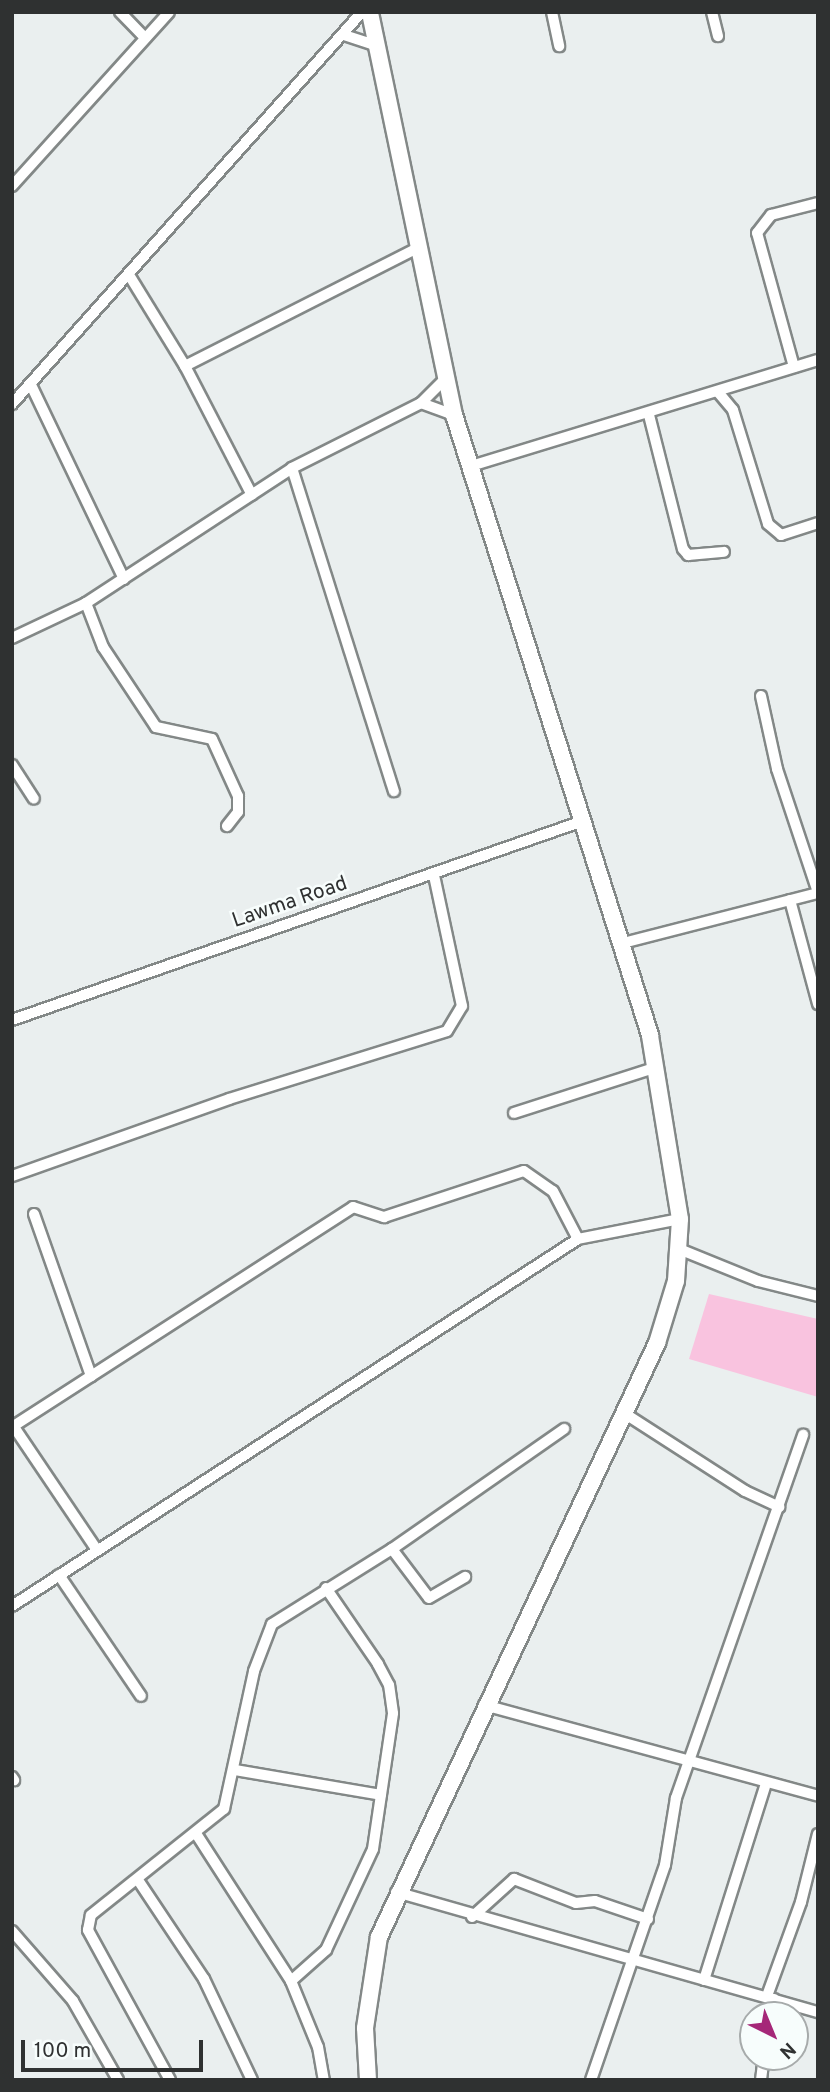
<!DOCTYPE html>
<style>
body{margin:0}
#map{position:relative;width:830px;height:2092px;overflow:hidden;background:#eaefef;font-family:Overpass,sans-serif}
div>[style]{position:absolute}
.green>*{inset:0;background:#f9c3df}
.roads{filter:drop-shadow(2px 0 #838887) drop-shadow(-2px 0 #838887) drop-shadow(0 2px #838887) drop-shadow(0 -2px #838887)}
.minor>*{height:10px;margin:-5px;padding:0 5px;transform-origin:5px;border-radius:5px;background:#fff}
.secondary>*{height:16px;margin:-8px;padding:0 8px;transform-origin:8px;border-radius:8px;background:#fff}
span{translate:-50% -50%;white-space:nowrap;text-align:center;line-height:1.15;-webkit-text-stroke:5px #f7fdfc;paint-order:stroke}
.street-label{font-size:21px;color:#2f3131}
.frame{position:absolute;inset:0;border:14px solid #2f3131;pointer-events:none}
.north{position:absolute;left:739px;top:2001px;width:70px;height:70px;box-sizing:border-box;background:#f7fdfc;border:2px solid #a7abab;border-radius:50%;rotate:137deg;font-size:19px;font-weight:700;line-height:28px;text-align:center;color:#2f3131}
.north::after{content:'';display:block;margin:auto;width:24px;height:32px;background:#a52778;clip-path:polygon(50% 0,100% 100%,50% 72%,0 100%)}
.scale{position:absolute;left:21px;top:2040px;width:182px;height:32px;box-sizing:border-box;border:4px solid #2f3131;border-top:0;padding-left:9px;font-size:21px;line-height:24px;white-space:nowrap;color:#2f3131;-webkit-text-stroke:5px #f7fdfc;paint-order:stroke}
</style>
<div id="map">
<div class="green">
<i style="clip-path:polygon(709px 1294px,818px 1319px,818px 1397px,689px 1359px)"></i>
</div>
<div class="roads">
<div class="minor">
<i style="left:120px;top:12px;width:36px;rotate:46deg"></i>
<i style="left:552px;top:12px;width:35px;rotate:78deg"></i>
<i style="left:712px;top:12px;width:25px;rotate:76deg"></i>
<i style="left:344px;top:35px;width:36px;rotate:18deg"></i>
<i style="left:12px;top:186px;width:234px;rotate:-47.9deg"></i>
<i style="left:129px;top:275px;width:107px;rotate:58.4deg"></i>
<i style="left:185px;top:366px;width:145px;rotate:62.6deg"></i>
<i style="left:185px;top:366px;width:261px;rotate:-26.9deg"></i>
<i style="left:794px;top:367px;width:139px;rotate:-105.4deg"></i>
<i style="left:757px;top:233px;width:23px;rotate:-52deg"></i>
<i style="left:771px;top:215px;width:49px;rotate:-14.3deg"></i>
<i style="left:31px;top:385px;width:215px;rotate:64.4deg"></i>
<i style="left:718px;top:392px;width:23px;rotate:50deg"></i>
<i style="left:733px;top:410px;width:119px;rotate:72.9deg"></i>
<i style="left:768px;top:524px;width:17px;rotate:40deg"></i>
<i style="left:781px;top:535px;width:39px;rotate:-18deg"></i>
<i style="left:421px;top:403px;width:35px;rotate:20deg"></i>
<i style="left:12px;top:404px;width:526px;rotate:-48.24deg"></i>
<i style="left:649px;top:415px;width:138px;rotate:75.8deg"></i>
<i style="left:683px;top:549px;width:8px;rotate:50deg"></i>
<i style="left:688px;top:555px;width:36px;rotate:-5deg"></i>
<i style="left:471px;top:466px;width:363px;rotate:-17deg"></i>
<i style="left:292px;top:468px;width:339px;rotate:72.5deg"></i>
<i style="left:86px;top:603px;width:47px;rotate:68.9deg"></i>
<i style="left:103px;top:647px;width:96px;rotate:56.5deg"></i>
<i style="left:156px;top:727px;width:57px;rotate:12.1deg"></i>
<i style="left:212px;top:739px;width:63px;rotate:65.5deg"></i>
<i style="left:238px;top:796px;width:16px;rotate:90deg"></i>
<i style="left:238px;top:812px;width:18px;rotate:128deg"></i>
<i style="left:12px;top:638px;width:82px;rotate:-25.3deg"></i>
<i style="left:86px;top:603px;width:246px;rotate:-33.2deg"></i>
<i style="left:292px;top:468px;width:144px;rotate:-26.7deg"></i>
<i style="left:421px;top:403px;width:35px;rotate:-45deg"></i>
<i style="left:761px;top:696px;width:75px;rotate:77.6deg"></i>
<i style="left:777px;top:769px;width:130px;rotate:71.6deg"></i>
<i style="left:12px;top:765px;width:40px;rotate:57.1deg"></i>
<i style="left:790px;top:900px;width:108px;rotate:74.9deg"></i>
<i style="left:623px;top:943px;width:201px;rotate:-14.4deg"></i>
<i style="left:12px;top:1020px;width:602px;rotate:-19.22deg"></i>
<i style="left:514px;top:1113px;width:147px;rotate:-17.8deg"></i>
<i style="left:12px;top:1176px;width:230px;rotate:-19.5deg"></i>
<i style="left:229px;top:1099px;width:228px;rotate:-17.3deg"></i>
<i style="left:447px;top:1031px;width:29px;rotate:-59deg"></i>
<i style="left:462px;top:1006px;width:134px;rotate:-102.1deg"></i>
<i style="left:34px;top:1214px;width:172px;rotate:70.6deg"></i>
<i style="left:679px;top:1249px;width:85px;rotate:22.1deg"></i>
<i style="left:758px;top:1281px;width:62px;rotate:14deg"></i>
<i style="left:624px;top:1413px;width:144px;rotate:32.8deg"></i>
<i style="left:745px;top:1491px;width:38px;rotate:25deg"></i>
<i style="left:12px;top:1427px;width:406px;rotate:-32.8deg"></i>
<i style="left:353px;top:1207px;width:33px;rotate:18deg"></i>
<i style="left:384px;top:1217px;width:147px;rotate:-18.2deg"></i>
<i style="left:524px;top:1171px;width:35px;rotate:35deg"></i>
<i style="left:553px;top:1191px;width:54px;rotate:62.5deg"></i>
<i style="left:14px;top:1427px;width:148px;rotate:56deg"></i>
<i style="left:392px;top:1549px;width:61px;rotate:52.9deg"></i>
<i style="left:429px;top:1598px;width:42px;rotate:-30.3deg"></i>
<i style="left:59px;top:1575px;width:146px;rotate:55.9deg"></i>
<i style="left:12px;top:1606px;width:675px;rotate:-32.96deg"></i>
<i style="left:578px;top:1239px;width:104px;rotate:-11.1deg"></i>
<i style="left:484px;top:1705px;width:346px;rotate:15.2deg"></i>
<i style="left:235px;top:1770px;width:148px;rotate:9.7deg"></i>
<i style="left:12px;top:1777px;width:4px;rotate:56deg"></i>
<i style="left:197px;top:1835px;width:174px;rotate:57.2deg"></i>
<i style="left:291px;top:1981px;width:71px;rotate:67.8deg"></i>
<i style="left:318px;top:2047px;width:34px;rotate:80deg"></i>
<i style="left:138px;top:1880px;width:119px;rotate:56.3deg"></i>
<i style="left:204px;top:1979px;width:112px;rotate:64.6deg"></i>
<i style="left:396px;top:1892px;width:439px;rotate:15.9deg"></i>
<i style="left:472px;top:1917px;width:57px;rotate:-42.1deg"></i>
<i style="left:514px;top:1879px;width:66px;rotate:21.2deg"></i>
<i style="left:576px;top:1903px;width:19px;rotate:-6deg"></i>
<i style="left:595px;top:1901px;width:56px;rotate:18.8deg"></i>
<i style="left:12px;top:1931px;width:93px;rotate:48.9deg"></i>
<i style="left:73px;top:2001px;width:91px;rotate:60.3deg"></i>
<i style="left:704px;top:1980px;width:203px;rotate:-72.5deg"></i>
<i style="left:291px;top:1981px;width:47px;rotate:-41.5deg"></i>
<i style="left:326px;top:1950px;width:111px;rotate:-65deg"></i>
<i style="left:373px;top:1849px;width:137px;rotate:-81.6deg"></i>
<i style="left:393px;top:1713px;width:28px;rotate:-98deg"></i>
<i style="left:389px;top:1685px;width:24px;rotate:-118deg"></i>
<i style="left:378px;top:1664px;width:92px;rotate:-124.4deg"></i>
<i style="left:767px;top:1996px;width:100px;rotate:-70.1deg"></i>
<i style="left:801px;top:1902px;width:70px;rotate:-76deg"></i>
<i style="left:774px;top:1999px;width:16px;rotate:79deg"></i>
<i style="left:170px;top:2080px;width:171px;rotate:-118.7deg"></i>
<i style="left:88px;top:1930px;width:15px;rotate:-79deg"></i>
<i style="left:91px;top:1915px;width:170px;rotate:-38.6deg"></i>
<i style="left:224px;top:1809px;width:141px;rotate:-77.7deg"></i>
<i style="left:254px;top:1671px;width:50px;rotate:-69deg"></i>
<i style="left:272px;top:1624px;width:142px;rotate:-32deg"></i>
<i style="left:392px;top:1549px;width:210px;rotate:-34.9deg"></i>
<i style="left:591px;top:2080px;width:227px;rotate:-71deg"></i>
<i style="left:665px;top:1865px;width:68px;rotate:-80.7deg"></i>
<i style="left:676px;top:1798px;width:385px;rotate:-70.7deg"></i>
<i style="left:761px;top:2080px;width:23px;rotate:-83deg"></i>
</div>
<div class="secondary">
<i style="left:368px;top:2080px;width:52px;rotate:-93.3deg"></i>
<i style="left:365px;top:2028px;width:92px;rotate:-81.3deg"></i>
<i style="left:379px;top:1937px;width:656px;rotate:-64.92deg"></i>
<i style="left:657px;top:1343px;width:65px;rotate:-73deg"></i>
<i style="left:676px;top:1281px;width:62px;rotate:-86.3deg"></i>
<i style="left:680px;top:1219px;width:186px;rotate:-99.3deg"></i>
<i style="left:650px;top:1035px;width:650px;rotate:-107.54deg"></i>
<i style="left:454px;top:415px;width:412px;rotate:-101.8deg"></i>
</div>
</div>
<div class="street-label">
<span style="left:290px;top:903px;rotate:-19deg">Lawma Road</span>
</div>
<div class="frame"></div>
<div class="north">N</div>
<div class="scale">100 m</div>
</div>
